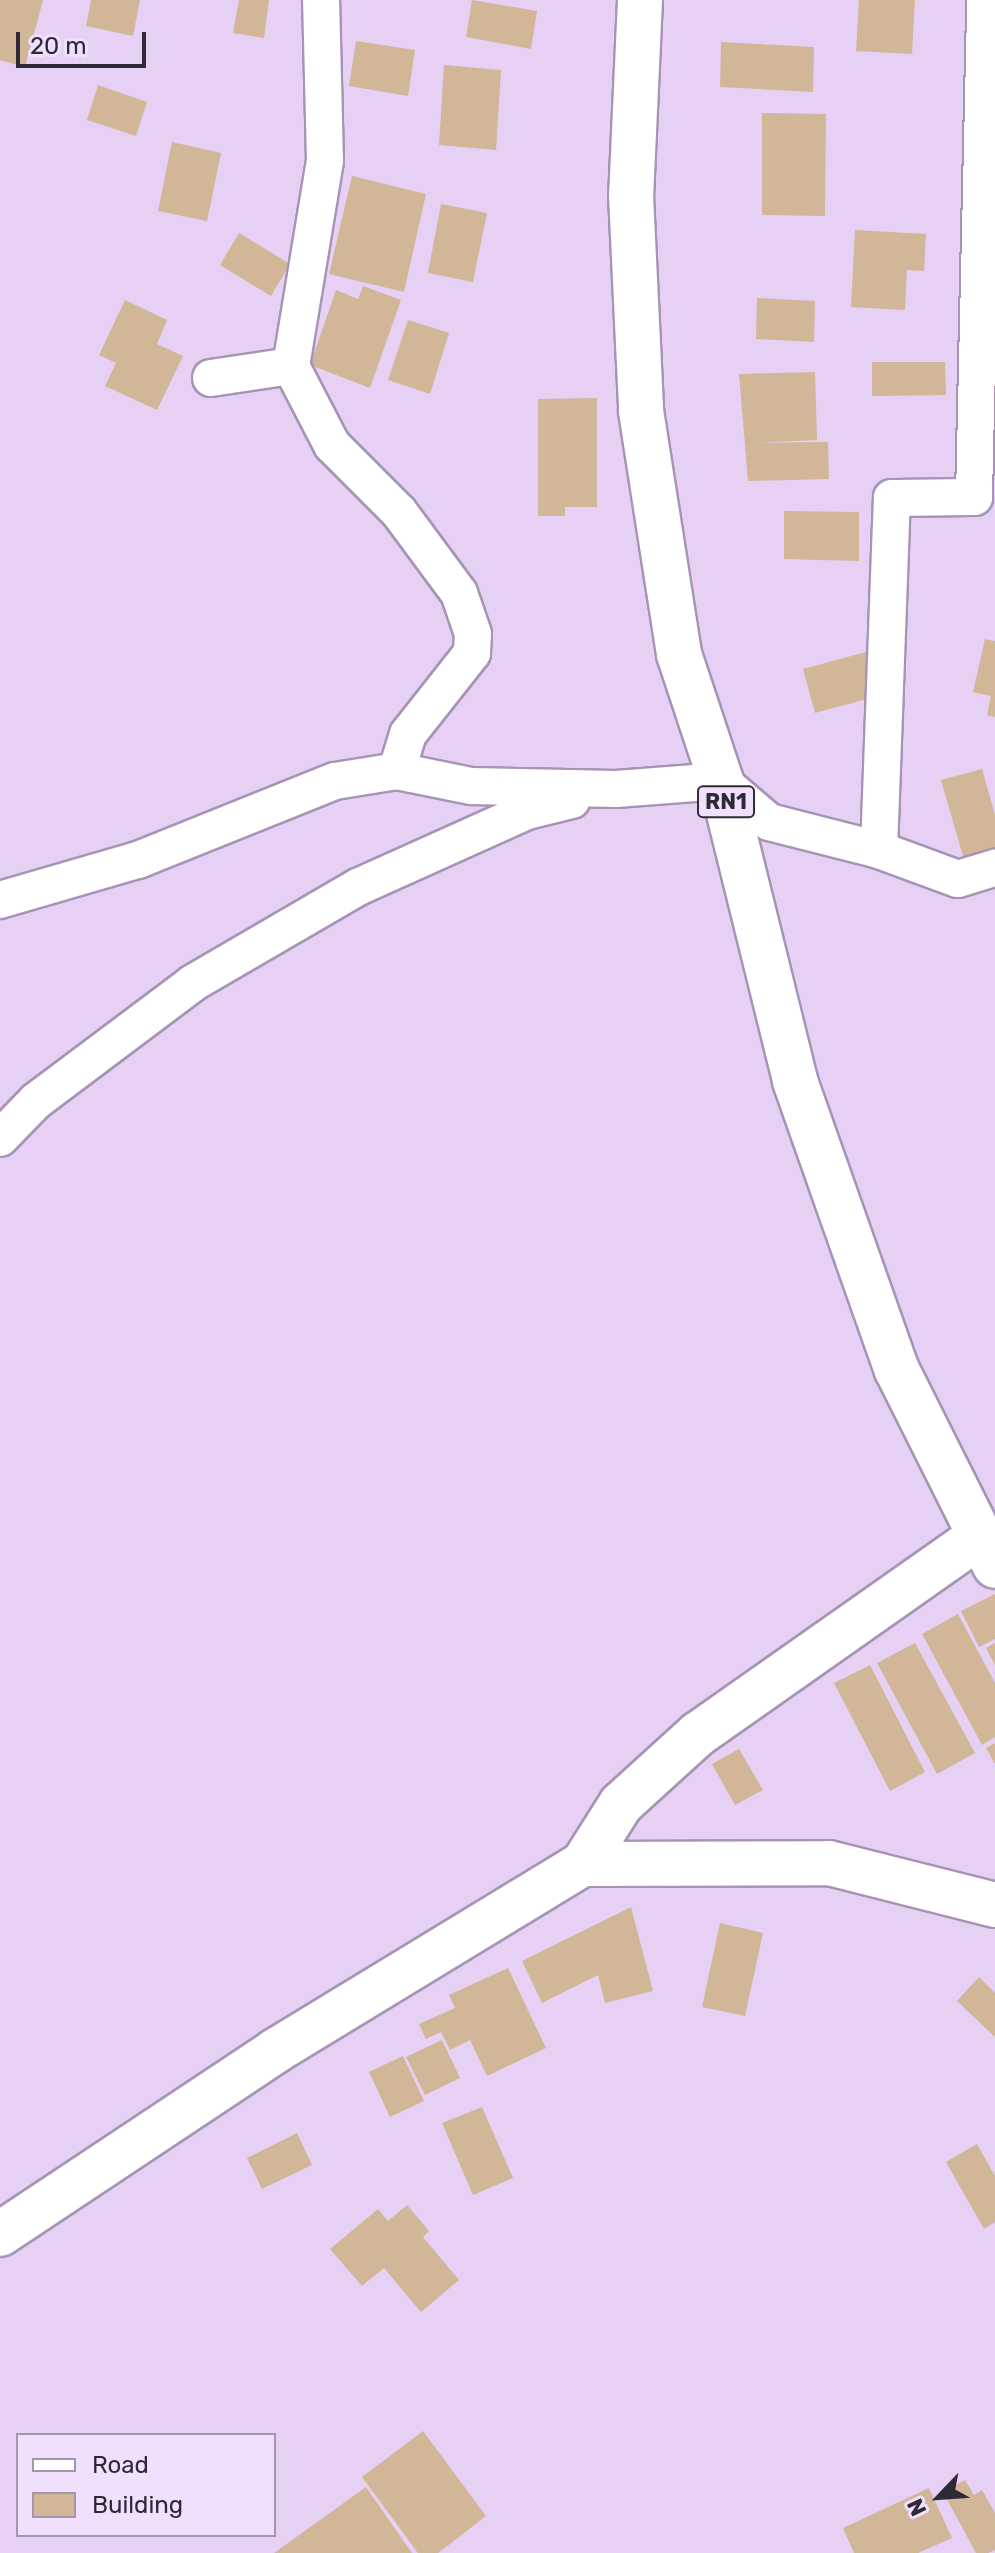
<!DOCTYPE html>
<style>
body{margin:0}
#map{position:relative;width:995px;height:2553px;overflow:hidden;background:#e6d1f5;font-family:Rubik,sans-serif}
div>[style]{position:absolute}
.building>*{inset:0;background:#d1b697}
.roads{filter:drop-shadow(2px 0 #a794b5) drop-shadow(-2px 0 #a794b5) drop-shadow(0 2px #a794b5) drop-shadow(0 -2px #a794b5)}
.minor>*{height:36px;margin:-18px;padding:0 18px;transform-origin:18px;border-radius:18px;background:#fff}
.secondary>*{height:44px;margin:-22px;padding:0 22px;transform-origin:22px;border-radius:22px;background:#fff}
.trunk>*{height:44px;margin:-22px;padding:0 22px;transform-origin:22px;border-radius:22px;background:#fff}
span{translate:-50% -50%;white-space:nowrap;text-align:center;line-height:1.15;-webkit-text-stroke:8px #f1e0fd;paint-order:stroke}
.shield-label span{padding:2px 6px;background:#f1e0fd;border:2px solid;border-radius:6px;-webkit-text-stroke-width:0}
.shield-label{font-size:22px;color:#2f2835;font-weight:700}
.legend{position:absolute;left:16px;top:2433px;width:260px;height:104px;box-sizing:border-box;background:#f1e0fd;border:2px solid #a396ad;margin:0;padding:10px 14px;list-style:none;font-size:24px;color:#2f2835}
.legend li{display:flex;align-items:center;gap:16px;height:40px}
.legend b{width:40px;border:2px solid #a396ad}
.north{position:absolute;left:899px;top:2457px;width:80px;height:80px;-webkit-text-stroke:6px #f1e0fd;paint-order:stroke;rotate:245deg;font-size:22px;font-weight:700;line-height:32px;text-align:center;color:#2f2835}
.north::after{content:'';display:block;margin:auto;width:28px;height:36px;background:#2f2835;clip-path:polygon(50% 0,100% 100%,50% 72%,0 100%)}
.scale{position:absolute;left:16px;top:32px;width:130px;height:36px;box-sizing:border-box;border:4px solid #2f2835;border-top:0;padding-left:10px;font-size:24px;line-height:28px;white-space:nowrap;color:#2f2835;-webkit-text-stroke:6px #f1e0fd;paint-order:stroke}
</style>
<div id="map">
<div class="building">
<i style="clip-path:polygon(0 0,43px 0,25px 67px,0 60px)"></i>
<i style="clip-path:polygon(91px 0,140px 0,133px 36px,86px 26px)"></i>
<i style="clip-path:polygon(239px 0,269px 0,264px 38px,233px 33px)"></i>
<i style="clip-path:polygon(472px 0,537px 11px,531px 49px,466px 37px)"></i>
<i style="clip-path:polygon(859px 0,915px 0,912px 54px,856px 51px)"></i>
<i style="clip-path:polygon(356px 41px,415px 50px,408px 96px,349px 86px)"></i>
<i style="clip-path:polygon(721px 42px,814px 47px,813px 92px,720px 87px)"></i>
<i style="clip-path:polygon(444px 65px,501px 70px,496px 150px,439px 145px)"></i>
<i style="clip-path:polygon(98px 85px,147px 102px,136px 136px,87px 120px)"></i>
<i style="clip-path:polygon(762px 113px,826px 114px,825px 216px,762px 215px)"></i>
<i style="clip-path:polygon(172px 142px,221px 153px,207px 221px,158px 211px)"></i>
<i style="clip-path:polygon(352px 176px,426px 194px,404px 292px,329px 274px)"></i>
<i style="clip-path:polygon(441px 204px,487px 213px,473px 282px,428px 273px)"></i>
<i style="clip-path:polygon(855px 230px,926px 234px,924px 271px,907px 270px,905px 310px,851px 307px)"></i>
<i style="clip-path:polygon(239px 233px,290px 264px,271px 296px,220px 265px)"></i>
<i style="clip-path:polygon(363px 286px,401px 300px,370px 388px,310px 365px,336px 290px,358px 299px)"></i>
<i style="clip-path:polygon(757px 298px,815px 301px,814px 342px,756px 339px)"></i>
<i style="clip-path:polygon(125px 300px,167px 320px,157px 344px,183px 356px,157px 410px,105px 386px,116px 363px,99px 355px)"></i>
<i style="clip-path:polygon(408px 320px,449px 333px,430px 394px,388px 380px)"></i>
<i style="clip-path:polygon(872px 362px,945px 362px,946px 395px,872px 396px)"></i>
<i style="clip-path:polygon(815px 372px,817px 440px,751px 443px,828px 442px,829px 479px,748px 481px,739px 374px)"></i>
<i style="clip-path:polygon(993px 396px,995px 396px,995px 444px,990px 443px)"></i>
<i style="clip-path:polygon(597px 398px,597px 507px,565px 507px,565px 516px,538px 516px,538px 399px)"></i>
<i style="clip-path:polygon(784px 511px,859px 512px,859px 561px,784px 559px)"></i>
<i style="clip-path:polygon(985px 639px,995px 641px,995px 717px,987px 715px,991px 696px,973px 692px)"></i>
<i style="clip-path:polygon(866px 652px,878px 696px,815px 713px,803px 669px)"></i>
<i style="clip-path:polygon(982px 769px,995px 815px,995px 854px,965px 863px,941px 780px)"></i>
<i style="clip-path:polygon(995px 1594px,995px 1639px,979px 1647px,961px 1611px)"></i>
<i style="clip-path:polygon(958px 1614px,995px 1683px,995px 1737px,982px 1745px,922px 1634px)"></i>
<i style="clip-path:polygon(915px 1643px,975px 1753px,937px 1774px,877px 1663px)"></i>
<i style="clip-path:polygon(995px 1643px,995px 1665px,986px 1648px)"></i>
<i style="clip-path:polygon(870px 1665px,925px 1772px,890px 1791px,834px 1683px)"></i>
<i style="clip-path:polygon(995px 1743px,995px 1764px,986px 1748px)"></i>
<i style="clip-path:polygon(739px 1749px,763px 1790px,735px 1805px,712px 1764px)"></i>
<i style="clip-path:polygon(631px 1907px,653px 1991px,605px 2003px,598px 1975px,542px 2003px,522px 1961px)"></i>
<i style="clip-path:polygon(720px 1923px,763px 1933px,745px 2016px,702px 2007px)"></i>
<i style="clip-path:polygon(508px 1968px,546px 2048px,487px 2076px,470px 2040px,450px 2050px,441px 2032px,426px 2039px,419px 2024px,455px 2008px,449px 1995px)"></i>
<i style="clip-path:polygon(979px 1977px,995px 1993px,995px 2037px,957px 2001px)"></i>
<i style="clip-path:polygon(442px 2040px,460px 2078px,425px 2095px,406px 2057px)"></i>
<i style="clip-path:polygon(403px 2056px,424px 2101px,390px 2117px,369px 2072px)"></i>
<i style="clip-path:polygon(482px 2107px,513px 2178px,473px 2195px,442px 2123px)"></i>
<i style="clip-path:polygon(297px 2133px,312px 2165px,262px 2189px,247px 2158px)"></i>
<i style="clip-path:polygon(977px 2144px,995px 2176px,995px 2222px,984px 2229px,946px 2162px)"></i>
<i style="clip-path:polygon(407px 2205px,429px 2231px,423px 2237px,459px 2280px,421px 2312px,384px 2268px,362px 2286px,330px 2249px,378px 2209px,388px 2221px)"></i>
<i style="clip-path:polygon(423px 2431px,486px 2516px,438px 2553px,418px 2553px,362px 2477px)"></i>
<i style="clip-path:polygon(965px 2480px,974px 2495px,982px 2490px,995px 2513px,995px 2550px,988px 2553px,976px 2553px,943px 2492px)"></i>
<i style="clip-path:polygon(366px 2487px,412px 2553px,274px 2553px)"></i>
<i style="clip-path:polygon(929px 2488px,952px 2538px,918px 2553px,854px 2553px,843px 2528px)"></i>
</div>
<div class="roads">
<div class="minor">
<i style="left:291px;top:366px;width:208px;rotate:-80.6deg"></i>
<i style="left:325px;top:161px;width:161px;rotate:-91.4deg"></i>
<i style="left:211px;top:378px;width:81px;rotate:-8.5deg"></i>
<i style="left:291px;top:366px;width:89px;rotate:62.6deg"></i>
<i style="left:332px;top:445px;width:95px;rotate:45deg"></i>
<i style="left:399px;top:512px;width:101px;rotate:53.5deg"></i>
<i style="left:459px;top:593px;width:43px;rotate:71.1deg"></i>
<i style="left:473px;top:634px;width:19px;rotate:93deg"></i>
<i style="left:472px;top:653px;width:103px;rotate:128.3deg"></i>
<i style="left:408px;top:734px;width:39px;rotate:107deg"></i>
<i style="left:879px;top:850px;width:352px;rotate:-87.9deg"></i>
<i style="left:892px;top:498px;width:82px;rotate:-0.7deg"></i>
<i style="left:974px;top:497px;width:497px;rotate:-88.7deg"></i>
<i style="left:0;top:900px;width:144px;rotate:-16.2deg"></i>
<i style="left:138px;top:860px;width:212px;rotate:-21.9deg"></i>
<i style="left:335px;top:781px;width:63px;rotate:-9.2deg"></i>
<i style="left:397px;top:771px;width:76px;rotate:11.5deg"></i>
<i style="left:471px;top:786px;width:145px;rotate:1.2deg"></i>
<i style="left:616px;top:789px;width:105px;rotate:-4.4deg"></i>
<i style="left:721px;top:781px;width:63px;rotate:40.5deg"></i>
<i style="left:769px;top:822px;width:114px;rotate:14.3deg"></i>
<i style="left:879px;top:850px;width:84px;rotate:20.2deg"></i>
<i style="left:958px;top:879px;width:39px;rotate:-17deg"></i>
<i style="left:0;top:1138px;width:52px;rotate:-45.8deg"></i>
<i style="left:36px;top:1101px;width:196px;rotate:-36.9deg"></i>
<i style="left:193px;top:983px;width:191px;rotate:-30.2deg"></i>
<i style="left:358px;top:887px;width:185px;rotate:-24.2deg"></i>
<i style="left:527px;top:811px;width:46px;rotate:-13.7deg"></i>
</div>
<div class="secondary">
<i style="left:583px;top:1864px;width:246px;rotate:-0.2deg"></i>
<i style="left:829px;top:1863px;width:171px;rotate:14.2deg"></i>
<i style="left:0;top:2234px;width:330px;rotate:-33.6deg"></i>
<i style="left:275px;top:2051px;width:360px;rotate:-31.3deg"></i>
<i style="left:583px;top:1864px;width:71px;rotate:-57.7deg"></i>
<i style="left:621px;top:1804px;width:104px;rotate:-42.3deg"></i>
<i style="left:698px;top:1734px;width:345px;rotate:-35.1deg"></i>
</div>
<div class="trunk">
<i style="left:640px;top:0;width:195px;rotate:92.6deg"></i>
<i style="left:631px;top:195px;width:216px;rotate:87.3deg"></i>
<i style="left:641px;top:411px;width:246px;rotate:81.1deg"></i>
<i style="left:679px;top:654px;width:134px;rotate:71.7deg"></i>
<i style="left:721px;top:781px;width:309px;rotate:76.1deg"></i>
<i style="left:795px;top:1081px;width:306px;rotate:70.6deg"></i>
<i style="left:897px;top:1370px;width:219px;rotate:63.4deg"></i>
</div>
</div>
<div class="shield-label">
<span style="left:726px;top:802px">RN1</span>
</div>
<ul class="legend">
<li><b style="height:10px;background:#fff"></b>Road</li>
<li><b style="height:22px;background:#d1b697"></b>Building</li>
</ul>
<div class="north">N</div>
<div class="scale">20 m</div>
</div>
